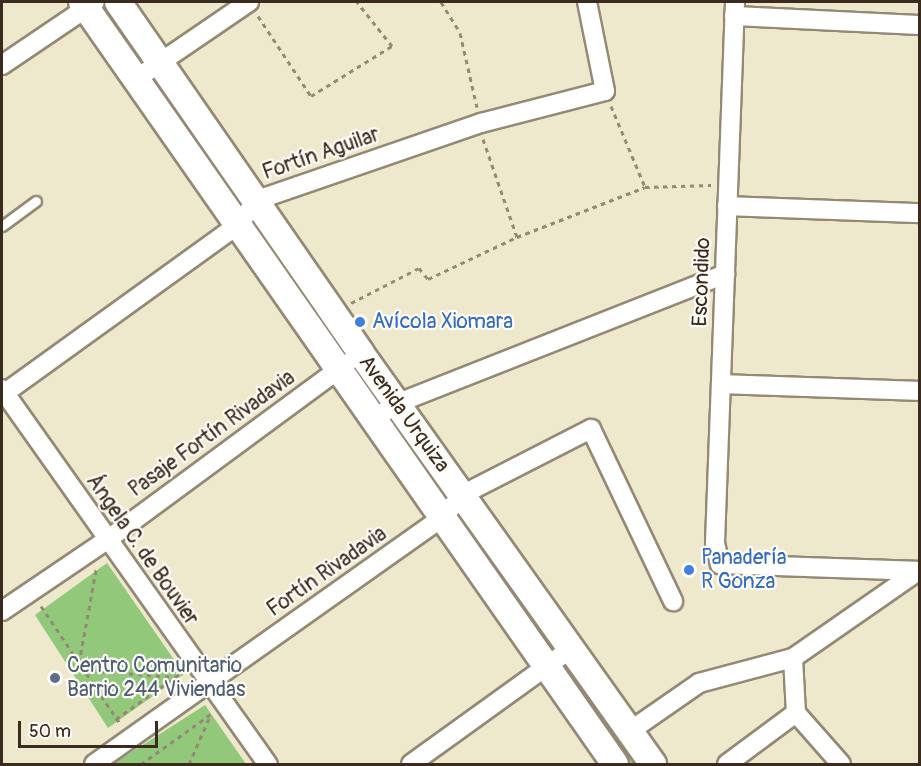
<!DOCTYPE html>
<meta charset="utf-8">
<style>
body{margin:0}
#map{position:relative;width:921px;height:766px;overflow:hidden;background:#eee8cc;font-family:Pangolin,sans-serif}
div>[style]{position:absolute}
.green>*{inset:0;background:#92c87a}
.path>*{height:3px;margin-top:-1.5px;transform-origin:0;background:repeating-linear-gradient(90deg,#948975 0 4.5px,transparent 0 9px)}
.roads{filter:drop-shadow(2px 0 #948975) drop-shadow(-2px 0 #948975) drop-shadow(0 2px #948975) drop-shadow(0 -2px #948975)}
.service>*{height:9px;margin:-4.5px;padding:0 4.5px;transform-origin:4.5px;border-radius:4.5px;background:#fff}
.minor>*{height:18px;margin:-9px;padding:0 9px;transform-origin:9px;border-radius:9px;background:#fff}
.secondary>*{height:26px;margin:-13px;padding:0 13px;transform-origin:13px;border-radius:13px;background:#fff}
.dots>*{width:16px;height:16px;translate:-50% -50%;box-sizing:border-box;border:3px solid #fdfcf7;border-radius:50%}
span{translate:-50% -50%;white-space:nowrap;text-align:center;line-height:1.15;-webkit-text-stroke:4.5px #fdfcf7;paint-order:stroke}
.street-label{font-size:21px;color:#3b2a1e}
.shop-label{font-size:21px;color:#366cbe}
.left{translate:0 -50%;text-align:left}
.service-label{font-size:21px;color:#4e5e75}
.frame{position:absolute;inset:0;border:3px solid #3b2a1e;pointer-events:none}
.scale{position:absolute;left:18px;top:721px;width:140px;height:27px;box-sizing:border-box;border:3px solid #3b2a1e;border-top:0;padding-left:8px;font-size:18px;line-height:21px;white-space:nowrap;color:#3b2a1e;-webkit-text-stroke:4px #fdfcf7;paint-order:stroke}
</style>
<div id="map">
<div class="green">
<i style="clip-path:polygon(158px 81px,236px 195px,232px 198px,154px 83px)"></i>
<i style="clip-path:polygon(254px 224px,342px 347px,337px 350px,249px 227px)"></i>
<i style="clip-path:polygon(473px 529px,550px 639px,546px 642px,468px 532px)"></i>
<i style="clip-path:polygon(107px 563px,184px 674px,108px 728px,35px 615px)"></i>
<i style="clip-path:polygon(571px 671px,635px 764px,629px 764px,567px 674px)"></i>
<i style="clip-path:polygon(205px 705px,246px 764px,113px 764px)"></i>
</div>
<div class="path">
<i style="left:441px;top:2px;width:36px;rotate:58deg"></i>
<i style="left:460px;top:33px;width:76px;rotate:77.1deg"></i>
<i style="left:258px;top:16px;width:96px;rotate:56.5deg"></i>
<i style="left:311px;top:96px;width:95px;rotate:-31.7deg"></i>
<i style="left:392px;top:46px;width:56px;rotate:-128.5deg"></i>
<i style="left:611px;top:106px;width:88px;rotate:67.2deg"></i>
<i style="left:483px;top:139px;width:104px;rotate:70.9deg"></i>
<i style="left:351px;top:303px;width:76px;rotate:-27.2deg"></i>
<i style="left:419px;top:268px;width:14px;rotate:51deg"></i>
<i style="left:428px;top:279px;width:98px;rotate:-25.3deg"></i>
<i style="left:517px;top:237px;width:137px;rotate:-21.3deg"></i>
<i style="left:645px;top:187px;width:66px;rotate:-1.7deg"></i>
<i style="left:41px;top:606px;width:143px;rotate:56.1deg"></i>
<i style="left:79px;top:663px;width:95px;rotate:-79.6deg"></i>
<i style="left:84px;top:670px;width:90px;rotate:4.4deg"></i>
<i style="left:116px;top:719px;width:80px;rotate:-35.3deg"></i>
<i style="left:141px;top:764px;width:86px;rotate:-35.5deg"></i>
<i style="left:189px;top:764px;width:52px;rotate:-66.4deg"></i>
</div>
<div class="roads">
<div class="service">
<i style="left:2px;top:226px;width:42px;rotate:-36.3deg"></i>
</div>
<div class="minor">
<i style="left:735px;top:2px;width:541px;rotate:92.12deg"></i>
<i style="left:715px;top:543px;width:22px;rotate:77deg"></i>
<i style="left:720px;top:564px;width:200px;rotate:2deg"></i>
<i style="left:734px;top:16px;width:186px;rotate:2.8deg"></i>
<i style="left:2px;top:65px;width:112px;rotate:-34.1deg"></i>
<i style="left:136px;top:79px;width:137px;rotate:-34.3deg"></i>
<i style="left:727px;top:206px;width:193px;rotate:2.1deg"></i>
<i style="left:721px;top:384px;width:199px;rotate:2deg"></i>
<i style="left:2px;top:389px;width:460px;rotate:54.7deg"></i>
<i style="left:2px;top:395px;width:291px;rotate:-35.8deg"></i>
<i style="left:238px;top:225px;width:31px;rotate:-53deg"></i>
<i style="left:257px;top:200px;width:237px;rotate:-19deg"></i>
<i style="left:481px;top:123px;width:128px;rotate:-14.5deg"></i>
<i style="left:605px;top:91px;width:91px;rotate:-101.4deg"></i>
<i style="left:374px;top:419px;width:29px;rotate:-34deg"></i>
<i style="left:398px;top:403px;width:352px;rotate:-21.5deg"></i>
<i style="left:2px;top:611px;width:127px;rotate:-34.1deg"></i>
<i style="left:107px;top:540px;width:298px;rotate:-36.4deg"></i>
<i style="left:793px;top:658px;width:55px;rotate:86.9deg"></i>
<i style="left:796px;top:713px;width:68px;rotate:48.6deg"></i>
<i style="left:630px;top:731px;width:84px;rotate:-34.8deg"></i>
<i style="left:699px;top:683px;width:97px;rotate:-14.9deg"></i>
<i style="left:793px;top:658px;width:152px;rotate:-34.8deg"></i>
<i style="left:94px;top:764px;width:426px;rotate:-35.3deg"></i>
<i style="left:442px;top:518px;width:30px;rotate:-49deg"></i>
<i style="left:462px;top:495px;width:145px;rotate:-27.1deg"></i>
<i style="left:591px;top:429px;width:191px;rotate:64.5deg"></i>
<i style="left:411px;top:764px;width:195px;rotate:-35.8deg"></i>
<i style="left:727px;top:764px;width:86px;rotate:-36.5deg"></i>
</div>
<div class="secondary">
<i style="left:82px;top:2px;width:930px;rotate:55.03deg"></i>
<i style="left:118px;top:2px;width:426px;rotate:55.3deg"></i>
<i style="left:360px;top:352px;width:506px;rotate:54.58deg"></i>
</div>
</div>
<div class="dots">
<i style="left:360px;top:322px;background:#3f7fe0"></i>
<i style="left:689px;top:570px;background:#3f7fe0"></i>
<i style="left:55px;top:678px;background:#5c6f8a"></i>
</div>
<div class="street-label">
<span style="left:321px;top:154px;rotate:-19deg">Fortín Aguilar</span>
<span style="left:702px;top:282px;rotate:-88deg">Escondido</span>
<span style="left:404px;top:414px;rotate:54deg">Avenida Urquiza</span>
<span style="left:212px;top:434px;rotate:-36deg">Pasaje Fortín Rivadavia</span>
<span style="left:142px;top:550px;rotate:55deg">Ángela C. de Bouvier</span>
<span style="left:327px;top:572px;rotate:-35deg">Fortín Rivadavia</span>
</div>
<div class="shop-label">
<span class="left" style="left:372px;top:322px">Avícola Xiomara</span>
<span class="left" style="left:701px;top:570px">Panadería<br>R Gonza</span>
</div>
<div class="service-label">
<span class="left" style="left:67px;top:678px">Centro Comunitario<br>Barrio 244 Viviendas</span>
</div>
<div class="frame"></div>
<div class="scale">50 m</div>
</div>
